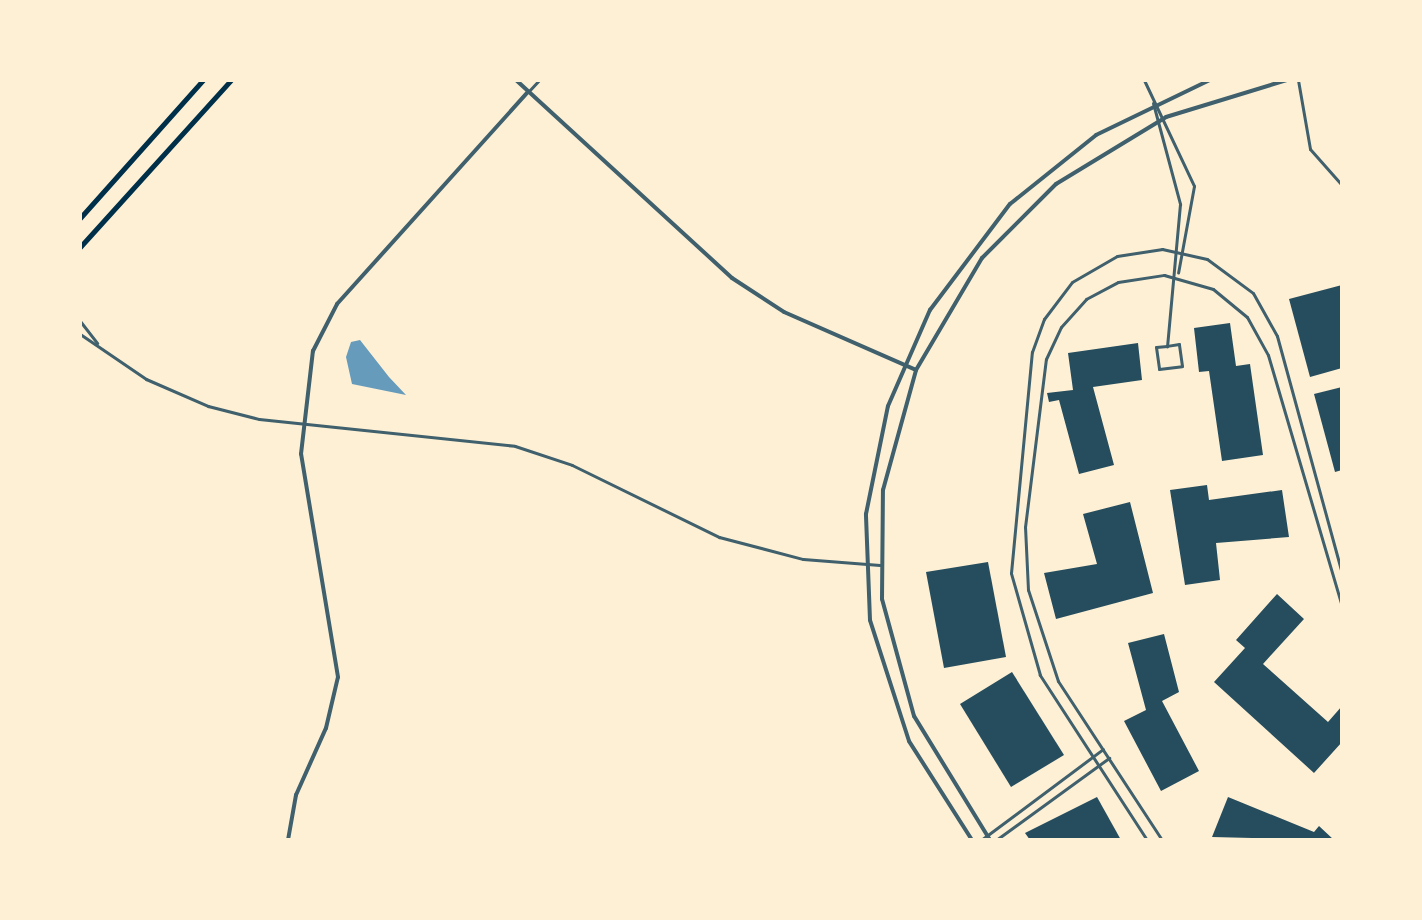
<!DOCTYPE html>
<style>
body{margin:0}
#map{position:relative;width:1422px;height:920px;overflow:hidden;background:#fdf0d5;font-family:Arial,sans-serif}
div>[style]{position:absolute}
.water>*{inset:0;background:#669bbc}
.building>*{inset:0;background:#264d5e}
.minor>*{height:3px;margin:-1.5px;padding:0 1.5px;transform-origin:1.5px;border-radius:1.5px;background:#3f606c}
.tertiary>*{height:4px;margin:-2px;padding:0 2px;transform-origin:2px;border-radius:2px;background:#3f606c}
.secondary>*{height:5px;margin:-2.5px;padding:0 2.5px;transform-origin:2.5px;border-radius:2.5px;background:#003049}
span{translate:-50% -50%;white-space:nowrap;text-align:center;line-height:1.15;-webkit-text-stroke:8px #fdf0d5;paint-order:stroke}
.frame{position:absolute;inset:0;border:82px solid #fdf0d5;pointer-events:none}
</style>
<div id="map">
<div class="water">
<i style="clip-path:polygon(360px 340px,389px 377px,406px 395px,352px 384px,346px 357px,351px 342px)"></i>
</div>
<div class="building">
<i style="clip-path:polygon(1342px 285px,1342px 368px,1310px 377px,1289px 299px)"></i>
<i style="clip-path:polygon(1230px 323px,1236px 366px,1250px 364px,1263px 455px,1222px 461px,1209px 371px,1199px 372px,1194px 328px)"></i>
<i style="clip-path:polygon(1138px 343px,1142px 380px,1093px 387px,1114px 465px,1079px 474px,1059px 400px,1049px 402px,1047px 393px,1073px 390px,1068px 353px)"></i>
<i style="clip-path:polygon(1342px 387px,1342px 470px,1335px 472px,1314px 394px)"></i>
<i style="clip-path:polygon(1207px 485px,1209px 500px,1282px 490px,1289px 537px,1216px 543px,1220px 580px,1185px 585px,1170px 490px)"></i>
<i style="clip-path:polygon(1130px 502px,1153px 593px,1056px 619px,1044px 573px,1097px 564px,1083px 514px)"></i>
<i style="clip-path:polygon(988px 562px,1006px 657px,944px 668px,926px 572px)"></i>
<i style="clip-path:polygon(1277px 594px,1304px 619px,1263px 664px,1328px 722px,1342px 706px,1342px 742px,1314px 773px,1214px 682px,1245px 648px,1236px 640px)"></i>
<i style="clip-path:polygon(1164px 634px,1179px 692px,1162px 701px,1199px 771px,1161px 791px,1124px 721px,1146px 710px,1128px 643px)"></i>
<i style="clip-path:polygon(1012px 672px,1064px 755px,1011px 787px,960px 704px)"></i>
<i style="clip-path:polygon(1097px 797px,1121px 840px,1030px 840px,1025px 833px)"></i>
<i style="clip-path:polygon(1228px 797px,1314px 832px,1319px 826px,1334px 840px,1212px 837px)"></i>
</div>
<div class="minor">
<i style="left:1144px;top:80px;width:117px;rotate:64.7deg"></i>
<i style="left:1194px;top:186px;width:88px;rotate:100.4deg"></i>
<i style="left:1298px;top:80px;width:70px;rotate:80.1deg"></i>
<i style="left:1310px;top:149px;width:48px;rotate:48.4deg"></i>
<i style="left:528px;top:92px;width:16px;rotate:-47deg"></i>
<i style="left:1153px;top:103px;width:105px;rotate:75deg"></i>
<i style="left:1180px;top:204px;width:143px;rotate:95.2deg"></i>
<i style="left:1167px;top:346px;width:11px;rotate:175deg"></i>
<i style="left:1156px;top:347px;width:22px;rotate:82deg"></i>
<i style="left:1159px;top:369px;width:23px;rotate:-7deg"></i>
<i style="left:1182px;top:366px;width:22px;rotate:-98deg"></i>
<i style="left:1179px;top:344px;width:12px;rotate:171deg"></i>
<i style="left:80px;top:321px;width:28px;rotate:52deg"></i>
<i style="left:80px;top:334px;width:80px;rotate:34.3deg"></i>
<i style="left:146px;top:379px;width:68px;rotate:23.5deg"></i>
<i style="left:208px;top:406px;width:53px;rotate:14.3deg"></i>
<i style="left:259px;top:419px;width:257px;rotate:6deg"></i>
<i style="left:515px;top:446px;width:60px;rotate:18.4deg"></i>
<i style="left:572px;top:465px;width:164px;rotate:26.1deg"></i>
<i style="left:719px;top:537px;width:87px;rotate:14.7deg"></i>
<i style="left:803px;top:559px;width:77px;rotate:4.5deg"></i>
<i style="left:981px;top:840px;width:152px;rotate:-36.7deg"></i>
<i style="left:996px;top:840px;width:140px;rotate:-36deg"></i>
<i style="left:1147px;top:840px;width:197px;rotate:-123deg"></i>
<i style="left:1040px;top:675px;width:106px;rotate:-105.9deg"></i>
<i style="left:1011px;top:573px;width:222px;rotate:-84.6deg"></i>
<i style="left:1032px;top:352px;width:35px;rotate:-70deg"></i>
<i style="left:1044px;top:319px;width:46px;rotate:-52.9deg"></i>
<i style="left:1072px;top:282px;width:52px;rotate:-30deg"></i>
<i style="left:1117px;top:256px;width:46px;rotate:-8.8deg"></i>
<i style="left:1162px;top:249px;width:46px;rotate:12.5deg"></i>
<i style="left:1207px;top:259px;width:57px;rotate:36.5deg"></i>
<i style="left:1253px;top:293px;width:49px;rotate:60.8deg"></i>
<i style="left:1277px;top:336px;width:247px;rotate:74.7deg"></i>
<i style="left:1162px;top:840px;width:190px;rotate:-123.2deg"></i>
<i style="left:1058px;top:681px;width:96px;rotate:-108.2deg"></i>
<i style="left:1028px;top:590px;width:63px;rotate:-92.7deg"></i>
<i style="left:1025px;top:527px;width:169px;rotate:-82.9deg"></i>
<i style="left:1046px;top:359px;width:35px;rotate:-65deg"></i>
<i style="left:1061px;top:327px;width:38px;rotate:-48deg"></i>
<i style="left:1086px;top:299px;width:36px;rotate:-28deg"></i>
<i style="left:1118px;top:282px;width:47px;rotate:-8.7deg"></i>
<i style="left:1164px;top:275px;width:51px;rotate:15.9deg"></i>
<i style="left:1213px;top:289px;width:44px;rotate:39.5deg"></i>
<i style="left:1247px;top:317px;width:43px;rotate:61.1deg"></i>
<i style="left:1268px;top:355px;width:263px;rotate:73.6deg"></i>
</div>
<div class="tertiary">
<i style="left:516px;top:80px;width:293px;rotate:42.5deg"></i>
<i style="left:732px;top:278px;width:62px;rotate:33.2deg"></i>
<i style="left:784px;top:312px;width:144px;rotate:23.7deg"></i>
<i style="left:288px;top:840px;width:46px;rotate:-79.9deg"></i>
<i style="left:296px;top:795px;width:73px;rotate:-65.9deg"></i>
<i style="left:326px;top:728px;width:52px;rotate:-76.8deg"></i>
<i style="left:338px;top:677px;width:226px;rotate:-99.4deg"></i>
<i style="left:301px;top:454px;width:104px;rotate:-83.4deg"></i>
<i style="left:313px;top:351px;width:53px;rotate:-62.9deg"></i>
<i style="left:337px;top:304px;width:285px;rotate:-48deg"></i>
<i style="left:972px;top:840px;width:117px;rotate:-122.5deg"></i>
<i style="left:909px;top:741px;width:127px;rotate:-107.9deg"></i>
<i style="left:870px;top:620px;width:106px;rotate:-92.2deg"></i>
<i style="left:866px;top:514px;width:110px;rotate:-78.5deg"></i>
<i style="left:888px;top:406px;width:105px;rotate:-66.4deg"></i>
<i style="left:930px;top:310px;width:133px;rotate:-53deg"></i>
<i style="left:1010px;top:204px;width:110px;rotate:-38.7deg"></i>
<i style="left:1096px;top:135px;width:127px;rotate:-25.8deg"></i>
<i style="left:990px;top:840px;width:145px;rotate:-121.5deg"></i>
<i style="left:914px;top:716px;width:121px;rotate:-105.3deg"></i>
<i style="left:882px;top:599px;width:109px;rotate:-89.5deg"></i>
<i style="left:883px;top:490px;width:124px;rotate:-74.6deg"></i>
<i style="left:916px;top:370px;width:130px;rotate:-59.5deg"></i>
<i style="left:982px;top:258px;width:105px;rotate:-45deg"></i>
<i style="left:1056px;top:184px;width:129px;rotate:-31.3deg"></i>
<i style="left:1166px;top:117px;width:127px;rotate:-17deg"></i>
</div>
<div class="secondary">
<i style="left:80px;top:218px;width:185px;rotate:-48.3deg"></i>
<i style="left:80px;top:247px;width:225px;rotate:-47.9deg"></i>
</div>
<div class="frame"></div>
</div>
